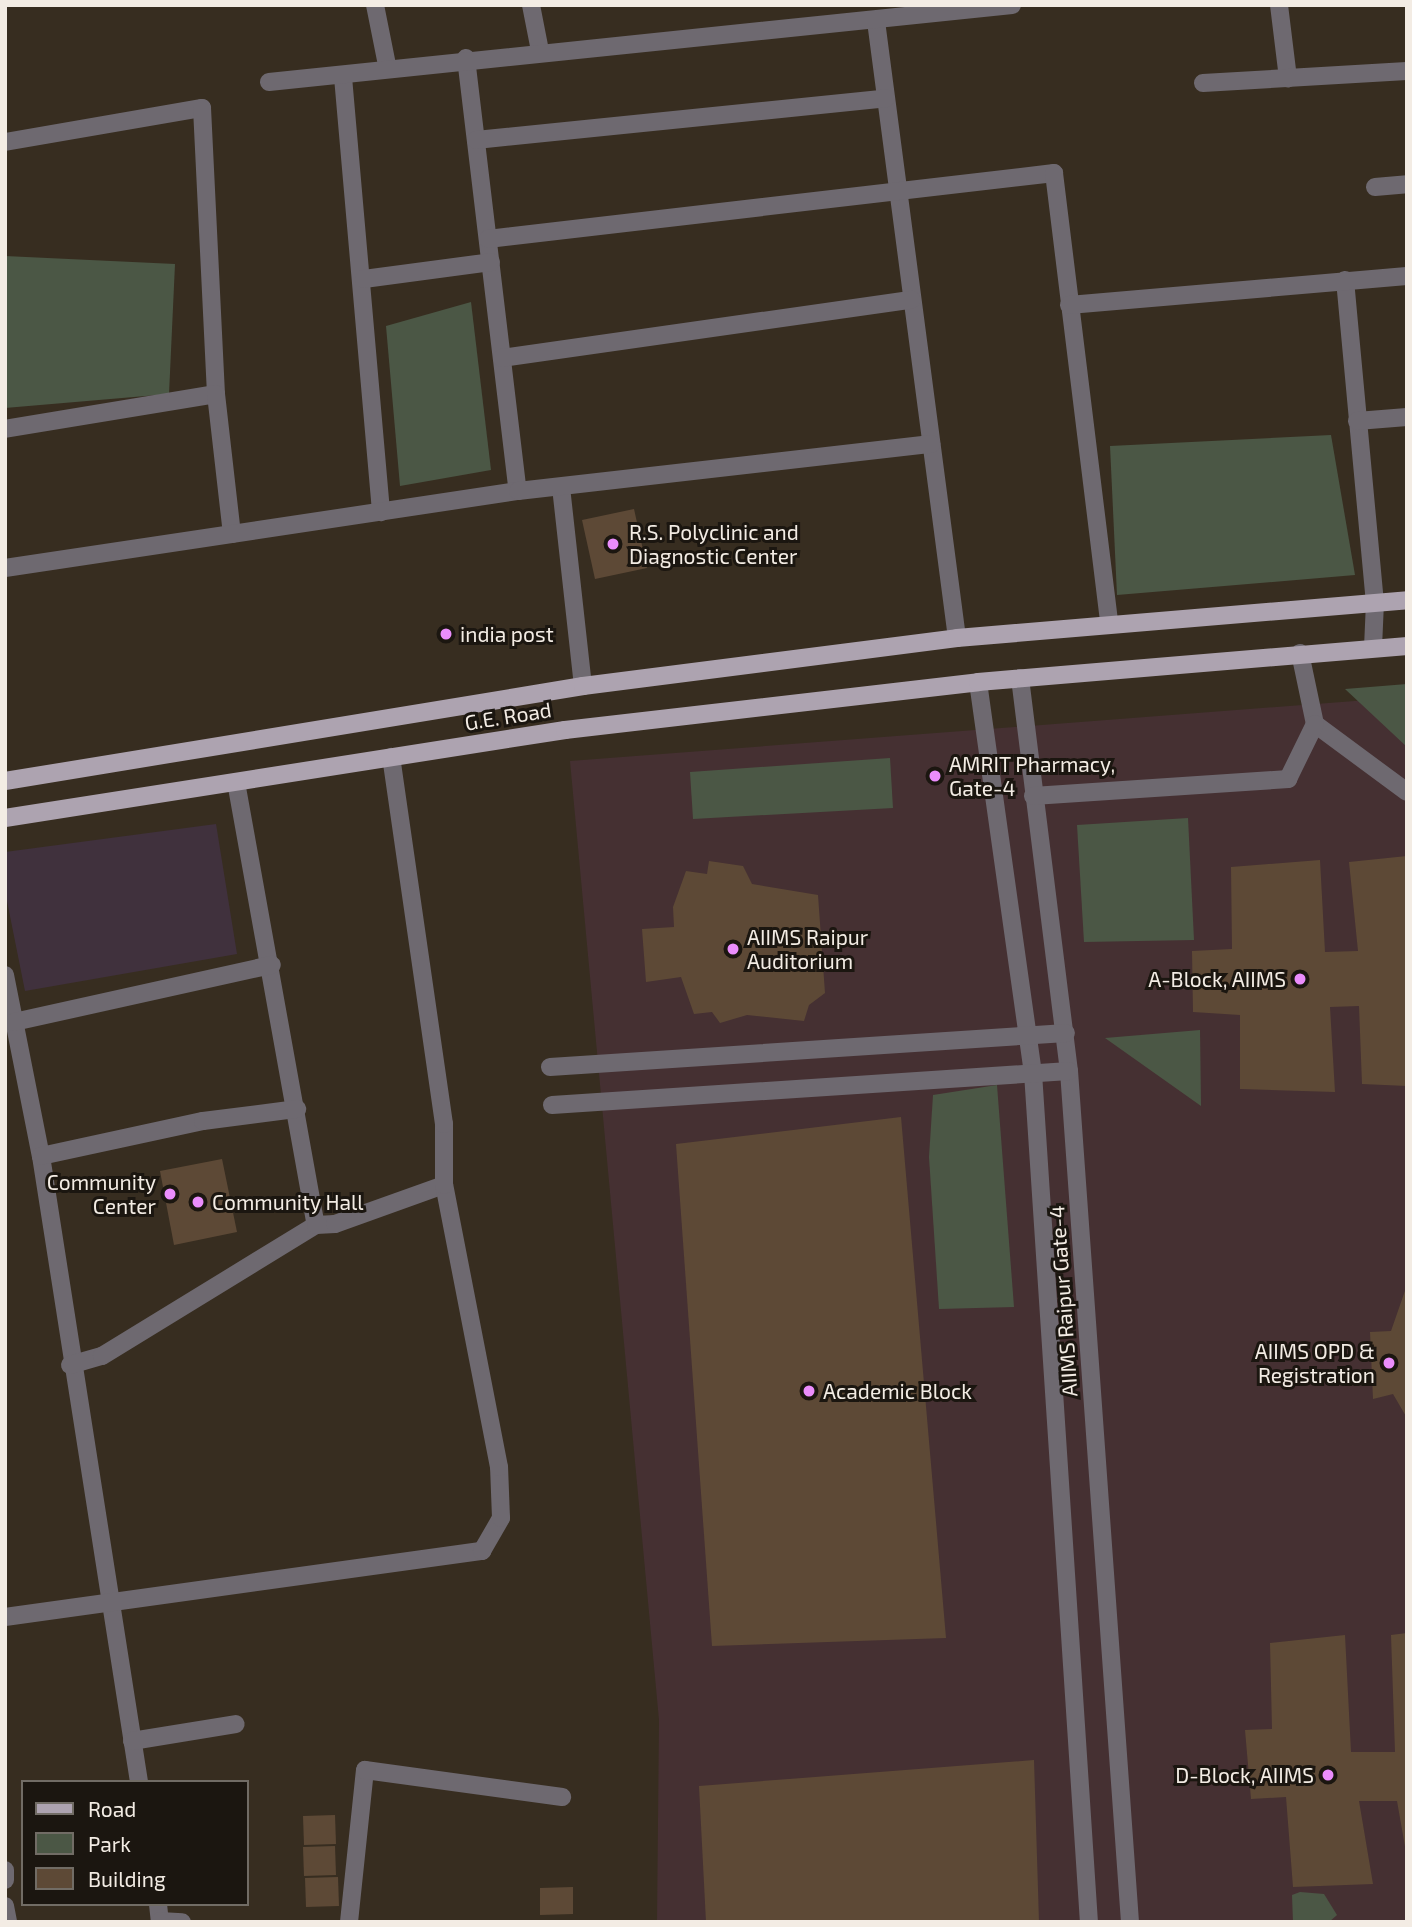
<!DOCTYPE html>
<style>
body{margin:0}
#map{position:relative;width:1412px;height:1927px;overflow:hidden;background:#372d20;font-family:"Exo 2",sans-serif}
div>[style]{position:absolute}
.commercial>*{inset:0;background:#40313d}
.medical>*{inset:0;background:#453032}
.green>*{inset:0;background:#4b5745}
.building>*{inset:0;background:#5d4936}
.minor>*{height:18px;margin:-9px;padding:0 9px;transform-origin:9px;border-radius:9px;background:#6e6970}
.major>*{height:18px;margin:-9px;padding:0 9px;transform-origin:9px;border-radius:9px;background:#ada3b0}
.dots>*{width:19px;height:19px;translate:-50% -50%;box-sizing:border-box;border:4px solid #1b1610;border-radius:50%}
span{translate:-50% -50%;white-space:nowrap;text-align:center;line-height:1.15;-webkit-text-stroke:6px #1b1610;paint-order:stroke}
.poi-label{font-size:21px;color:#f3ece4}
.left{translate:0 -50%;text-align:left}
.right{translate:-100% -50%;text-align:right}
.street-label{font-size:21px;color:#f3ece4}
.frame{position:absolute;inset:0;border:7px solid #f3ece4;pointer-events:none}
.legend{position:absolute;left:21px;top:1780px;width:228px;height:126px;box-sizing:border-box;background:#1b1610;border:2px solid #716c65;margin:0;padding:9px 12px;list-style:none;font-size:21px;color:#f3ece4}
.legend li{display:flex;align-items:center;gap:14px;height:35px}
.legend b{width:35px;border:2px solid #716c65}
</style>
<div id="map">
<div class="commercial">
<i style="clip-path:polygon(216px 824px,237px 954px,25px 991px,5px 891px,5px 852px)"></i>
</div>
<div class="medical">
<i style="clip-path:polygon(1407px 697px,1407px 1922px,657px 1922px,659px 1720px,570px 761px)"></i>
</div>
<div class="green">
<i style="clip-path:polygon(5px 256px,175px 264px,169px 394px,5px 408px)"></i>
<i style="clip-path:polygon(471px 302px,491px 470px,400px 486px,386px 326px)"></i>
<i style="clip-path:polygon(1331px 435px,1355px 575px,1117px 595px,1110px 446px)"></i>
<i style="clip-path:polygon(1407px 684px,1407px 747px,1345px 689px)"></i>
<i style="clip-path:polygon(890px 758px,893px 808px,693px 819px,690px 772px)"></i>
<i style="clip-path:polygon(1188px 818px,1194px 940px,1084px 942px,1077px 825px)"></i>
<i style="clip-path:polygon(1200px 1030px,1201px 1106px,1105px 1038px)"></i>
<i style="clip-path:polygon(997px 1085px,1014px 1307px,939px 1309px,929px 1157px,933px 1095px)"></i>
<i style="clip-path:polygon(1300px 1892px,1324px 1894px,1337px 1915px,1329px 1922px,1293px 1922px,1292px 1895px)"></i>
</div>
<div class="building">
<i style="clip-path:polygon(634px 509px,647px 568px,595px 579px,582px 520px)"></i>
<i style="clip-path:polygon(1407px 856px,1407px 1086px,1362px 1084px,1359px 1006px,1330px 1007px,1335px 1092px,1240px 1089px,1240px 1015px,1193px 1012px,1192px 951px,1232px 949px,1231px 867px,1320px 860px,1325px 952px,1358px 951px,1349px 862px)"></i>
<i style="clip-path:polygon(709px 861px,743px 866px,752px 884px,818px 895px,825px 993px,809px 1005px,804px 1021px,747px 1015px,720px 1023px,712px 1012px,694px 1014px,681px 977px,646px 982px,642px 929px,674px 927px,673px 907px,686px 871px,707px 874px)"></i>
<i style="clip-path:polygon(901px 1117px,946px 1638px,712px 1646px,676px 1144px)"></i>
<i style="clip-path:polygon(222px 1159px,237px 1232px,174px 1245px,160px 1171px)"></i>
<i style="clip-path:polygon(1407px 1285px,1407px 1418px,1393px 1394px,1373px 1399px,1370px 1332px,1391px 1331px)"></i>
<i style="clip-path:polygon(1407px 1633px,1407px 1858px,1397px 1801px,1359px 1801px,1373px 1884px,1293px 1887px,1286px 1797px,1251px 1799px,1245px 1730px,1272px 1729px,1270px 1643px,1345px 1635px,1351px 1752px,1395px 1752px,1391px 1635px)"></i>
<i style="clip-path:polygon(1034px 1760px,1039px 1922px,706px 1922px,699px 1786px)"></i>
<i style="clip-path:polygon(335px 1815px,336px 1844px,304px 1845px,303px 1816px)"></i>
<i style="clip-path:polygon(335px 1846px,336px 1875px,304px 1876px,303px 1847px)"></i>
<i style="clip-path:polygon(338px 1877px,339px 1906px,306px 1907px,305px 1878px)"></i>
<i style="clip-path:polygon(573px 1887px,573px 1914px,540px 1915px,540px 1888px)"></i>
</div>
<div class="minor">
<i style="left:375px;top:5px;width:61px;rotate:78.7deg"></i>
<i style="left:531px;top:5px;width:47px;rotate:78.9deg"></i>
<i style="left:1279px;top:5px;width:74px;rotate:83deg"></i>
<i style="left:876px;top:21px;width:622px;rotate:82.52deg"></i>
<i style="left:466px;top:58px;width:436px;rotate:83.2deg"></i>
<i style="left:343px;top:77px;width:437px;rotate:85deg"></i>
<i style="left:269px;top:82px;width:747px;rotate:-5.92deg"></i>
<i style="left:1203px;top:83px;width:204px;rotate:-3.4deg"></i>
<i style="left:476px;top:140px;width:412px;rotate:-5.8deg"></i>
<i style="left:5px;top:142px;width:200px;rotate:-9.8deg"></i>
<i style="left:202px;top:108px;width:286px;rotate:87.2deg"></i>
<i style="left:216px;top:394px;width:214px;rotate:170.6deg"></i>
<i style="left:1375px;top:187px;width:32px;rotate:-5deg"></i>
<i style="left:488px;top:239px;width:570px;rotate:-6.65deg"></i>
<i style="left:1054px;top:173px;width:454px;rotate:83deg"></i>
<i style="left:364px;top:279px;width:128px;rotate:-7.6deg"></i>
<i style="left:1345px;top:280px;width:323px;rotate:84.7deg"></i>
<i style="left:1375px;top:602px;width:46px;rotate:92.5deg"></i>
<i style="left:1069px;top:305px;width:339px;rotate:-4.9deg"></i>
<i style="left:502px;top:358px;width:414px;rotate:-8.1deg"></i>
<i style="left:216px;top:394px;width:141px;rotate:83.5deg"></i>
<i style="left:1357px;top:421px;width:50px;rotate:-4.6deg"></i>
<i style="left:561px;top:487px;width:200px;rotate:83.7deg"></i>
<i style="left:5px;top:568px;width:519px;rotate:-8.54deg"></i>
<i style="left:518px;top:491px;width:416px;rotate:-6.5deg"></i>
<i style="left:1300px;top:653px;width:73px;rotate:78.1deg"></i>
<i style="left:1315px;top:724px;width:114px;rotate:36.5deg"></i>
<i style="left:1020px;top:678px;width:396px;rotate:82.9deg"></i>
<i style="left:1069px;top:1071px;width:853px;rotate:85.9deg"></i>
<i style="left:978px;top:682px;width:395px;rotate:82deg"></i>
<i style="left:1033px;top:1073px;width:851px;rotate:86.23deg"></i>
<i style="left:236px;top:782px;width:450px;rotate:79.8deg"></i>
<i style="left:1033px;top:796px;width:256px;rotate:-3.8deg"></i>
<i style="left:1288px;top:779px;width:61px;rotate:-63.9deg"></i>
<i style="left:5px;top:975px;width:185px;rotate:78.8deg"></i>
<i style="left:41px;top:1156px;width:634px;rotate:81.1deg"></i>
<i style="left:14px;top:1022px;width:264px;rotate:-12.5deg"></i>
<i style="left:550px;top:1067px;width:517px;rotate:-3.77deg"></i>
<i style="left:552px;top:1105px;width:518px;rotate:-3.76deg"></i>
<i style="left:41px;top:1156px;width:166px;rotate:-12.2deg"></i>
<i style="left:203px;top:1121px;width:95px;rotate:-7.3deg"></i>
<i style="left:70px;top:1365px;width:33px;rotate:-16deg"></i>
<i style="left:102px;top:1356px;width:251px;rotate:-31.5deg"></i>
<i style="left:316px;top:1225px;width:19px;rotate:-3deg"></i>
<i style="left:335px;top:1224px;width:116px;rotate:-19.7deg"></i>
<i style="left:5px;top:1617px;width:482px;rotate:-7.9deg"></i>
<i style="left:482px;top:1551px;width:38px;rotate:-60deg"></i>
<i style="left:501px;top:1518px;width:51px;rotate:-92.2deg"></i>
<i style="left:499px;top:1467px;width:287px;rotate:-101deg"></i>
<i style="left:444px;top:1185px;width:61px;rotate:-90deg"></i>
<i style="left:444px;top:1124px;width:371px;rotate:-98.2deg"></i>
<i style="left:132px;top:1741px;width:105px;rotate:-9.3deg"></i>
<i style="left:5px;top:1870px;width:10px;rotate:90deg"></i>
<i style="left:158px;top:1904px;width:18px;rotate:84deg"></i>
<i style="left:5px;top:1906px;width:16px;rotate:79deg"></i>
<i style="left:160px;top:1921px;width:22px;rotate:3deg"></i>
<i style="left:349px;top:1922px;width:153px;rotate:-84deg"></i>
<i style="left:365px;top:1770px;width:199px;rotate:7.8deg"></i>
</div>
<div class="major">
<i style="left:5px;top:781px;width:586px;rotate:-9.33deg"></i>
<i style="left:583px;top:686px;width:377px;rotate:-7.3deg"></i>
<i style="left:957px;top:638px;width:452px;rotate:-4.8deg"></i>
<i style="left:5px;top:818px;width:567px;rotate:-8.93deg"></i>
<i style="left:565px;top:730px;width:416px;rotate:-6.6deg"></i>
<i style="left:978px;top:682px;width:431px;rotate:-4.8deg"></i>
</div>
<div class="dots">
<i style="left:613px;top:544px;background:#eb8dfc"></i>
<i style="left:446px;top:634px;background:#eb8dfc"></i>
<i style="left:935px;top:776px;background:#eb8dfc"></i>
<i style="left:733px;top:949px;background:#eb8dfc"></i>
<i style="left:1300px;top:979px;background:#eb8dfc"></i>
<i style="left:170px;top:1194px;background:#eb8dfc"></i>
<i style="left:198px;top:1202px;background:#eb8dfc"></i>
<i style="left:1389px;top:1363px;background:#eb8dfc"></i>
<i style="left:809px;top:1391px;background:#eb8dfc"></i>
<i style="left:1328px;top:1775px;background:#eb8dfc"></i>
</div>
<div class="poi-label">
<span class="left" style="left:629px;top:544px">R.S. Polyclinic and<br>Diagnostic Center</span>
<span class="left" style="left:460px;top:634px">india post</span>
<span class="left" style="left:949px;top:776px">AMRIT Pharmacy,<br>Gate-4</span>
<span class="left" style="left:747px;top:949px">AIIMS Raipur<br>Auditorium</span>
<span class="right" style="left:1286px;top:979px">A-Block, AIIMS</span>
<span class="right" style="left:156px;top:1194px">Community<br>Center</span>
<span class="left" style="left:212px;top:1202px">Community Hall</span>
<span class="right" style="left:1375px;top:1363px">AIIMS OPD &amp;<br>Registration</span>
<span class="left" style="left:823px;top:1391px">Academic Block</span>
<span class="right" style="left:1314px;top:1775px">D-Block, AIIMS</span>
</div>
<div class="street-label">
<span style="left:508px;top:716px;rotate:-9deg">G.E. Road</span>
<span style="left:1063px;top:1301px;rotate:-94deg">AIIMS Raipur Gate-4</span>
</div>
<div class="frame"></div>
<ul class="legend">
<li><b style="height:9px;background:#ada3b0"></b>Road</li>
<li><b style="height:19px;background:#4b5745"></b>Park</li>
<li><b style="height:19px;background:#5d4936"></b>Building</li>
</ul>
</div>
